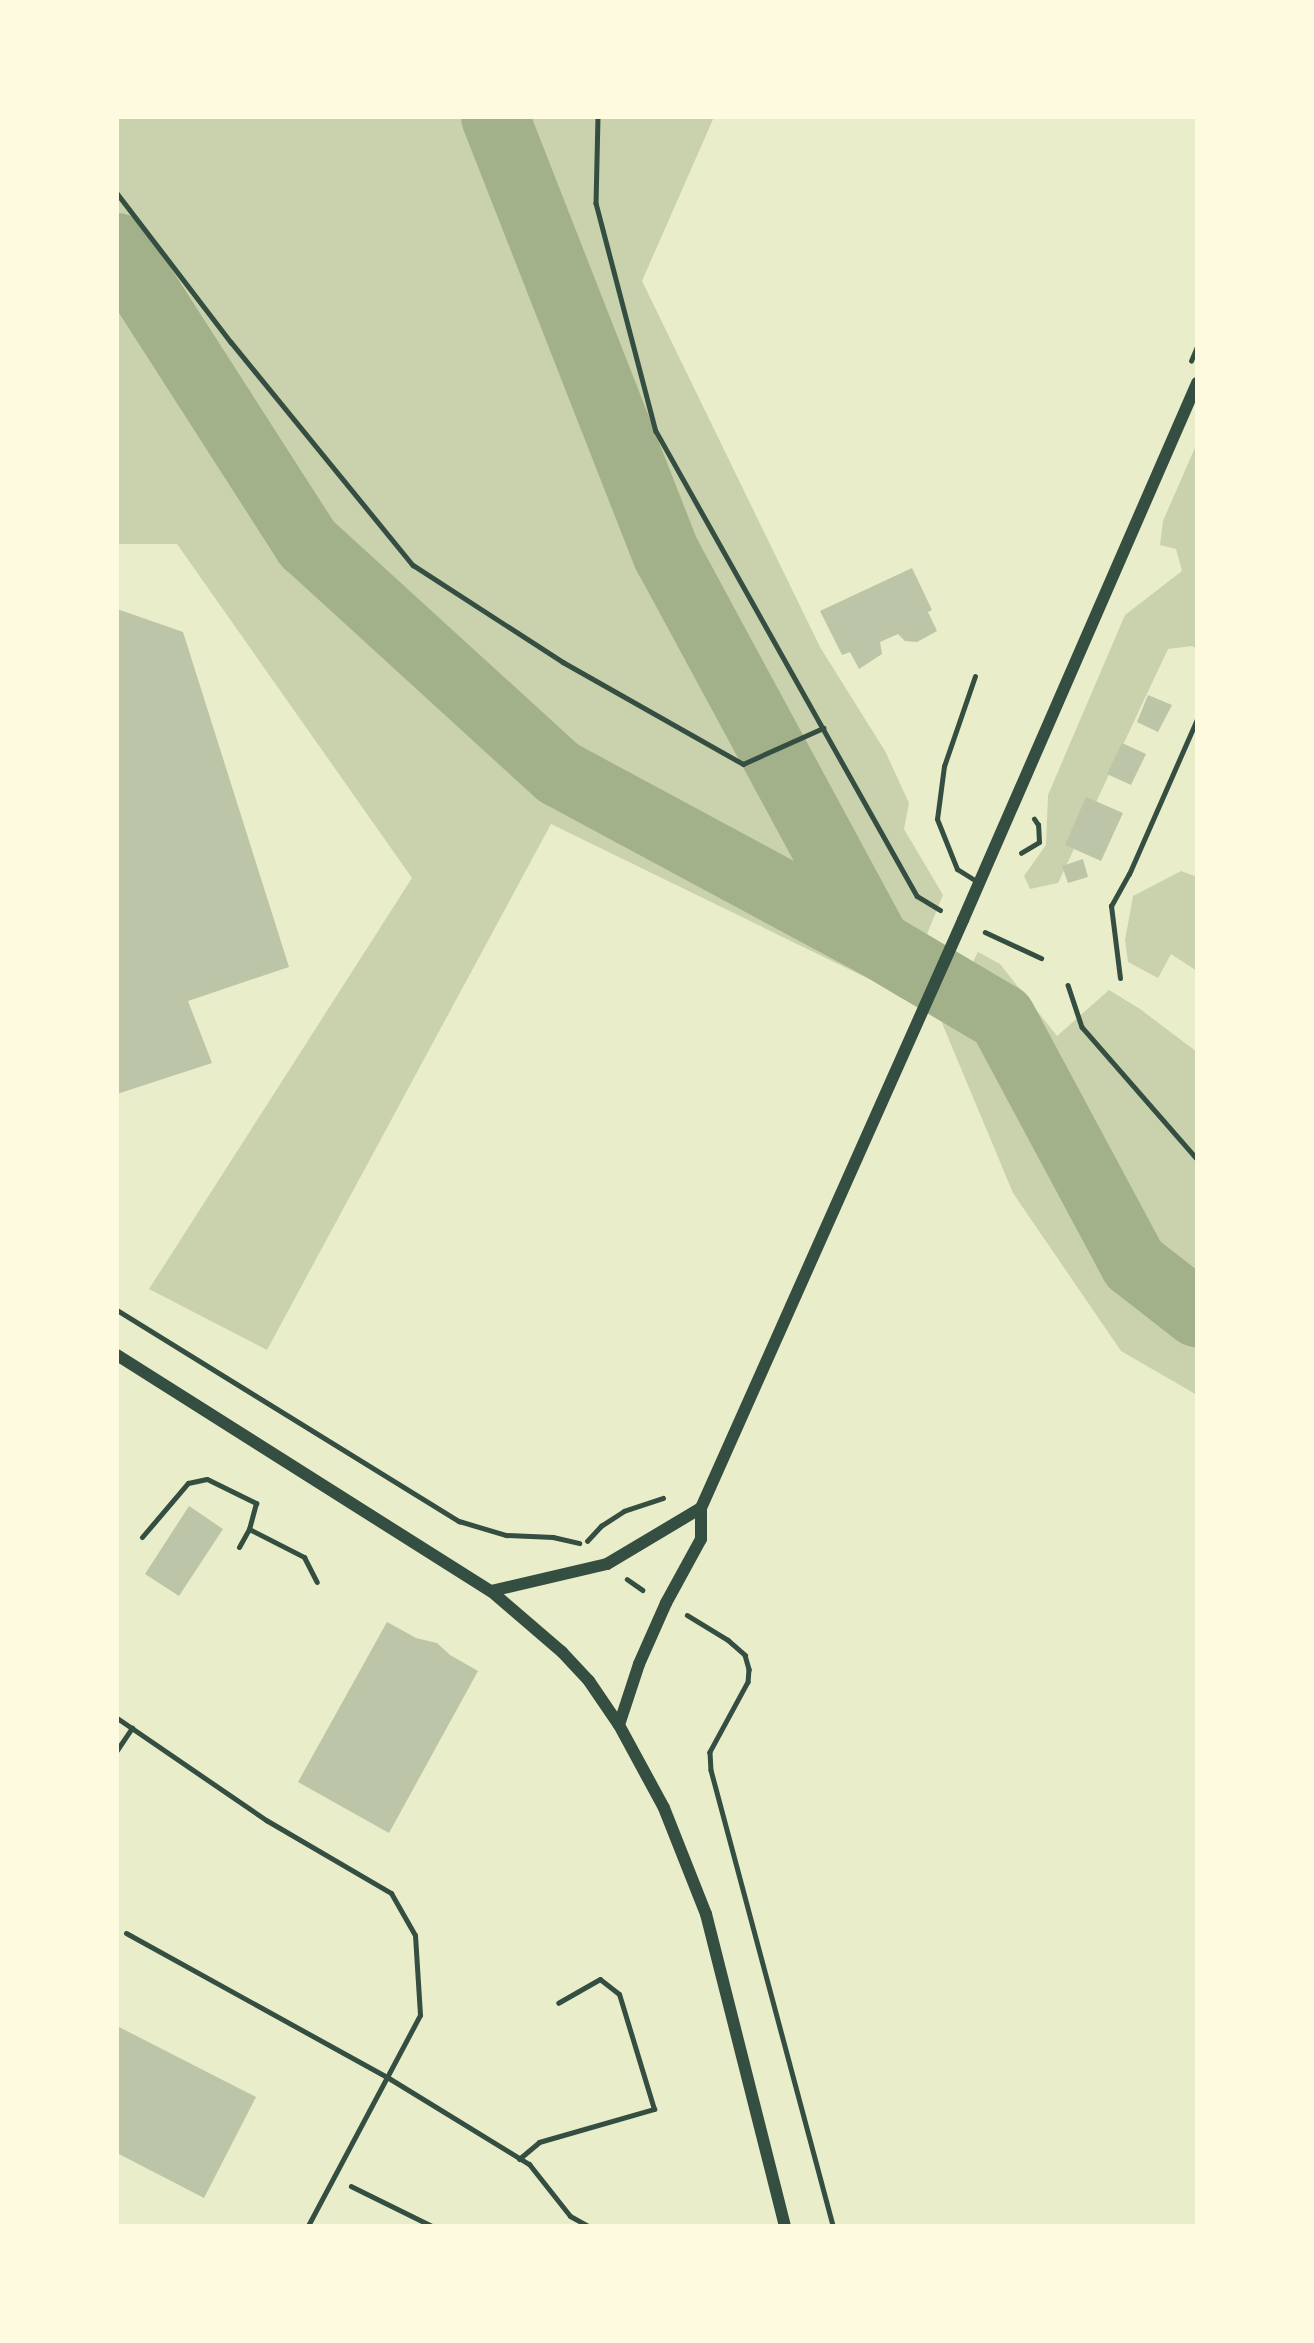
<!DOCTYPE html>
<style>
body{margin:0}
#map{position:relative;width:1314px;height:2343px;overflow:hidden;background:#e9edc9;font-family:"Nunito Sans",sans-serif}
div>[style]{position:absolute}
.green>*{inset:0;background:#cad2ad}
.river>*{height:68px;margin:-34px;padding:0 34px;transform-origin:34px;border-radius:34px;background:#a3b18a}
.building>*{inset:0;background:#bcc5a7}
.path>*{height:4.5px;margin:-2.25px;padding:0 2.25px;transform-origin:2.25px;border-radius:2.25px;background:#344e41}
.service>*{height:5px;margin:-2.5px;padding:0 2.5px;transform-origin:2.5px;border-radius:2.5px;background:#344e41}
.tertiary>*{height:12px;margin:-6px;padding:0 6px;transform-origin:6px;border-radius:6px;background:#344e41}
span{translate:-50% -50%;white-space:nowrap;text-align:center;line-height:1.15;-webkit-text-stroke:5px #fefae0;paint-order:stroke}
.frame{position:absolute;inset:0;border:119px solid #fefae0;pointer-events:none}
</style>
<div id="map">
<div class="green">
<i style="clip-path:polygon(117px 117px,714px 117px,642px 281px,820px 647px,885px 751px,909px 803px,904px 829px,943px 895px,901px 998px,873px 981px,551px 824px,267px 1350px,149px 1289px,412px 878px,177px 544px,117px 544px)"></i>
<i style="clip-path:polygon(1197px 443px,1197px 649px,1192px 646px,1168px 649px,1058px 883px,1030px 889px,1024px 876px,1046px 845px,1048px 795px,1125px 615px,1182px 571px,1176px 549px,1160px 545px,1163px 521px)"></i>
<i style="clip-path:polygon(1181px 871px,1197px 877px,1197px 971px,1171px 954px,1158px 978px,1128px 962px,1125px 940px,1133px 896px)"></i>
<i style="clip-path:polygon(978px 952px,1000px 964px,1057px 1036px,1109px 990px,1140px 1009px,1197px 1052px,1197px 1395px,1121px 1351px,1013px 1193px,942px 1023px)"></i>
</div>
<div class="river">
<i style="left:495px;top:117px;width:471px;rotate:68.6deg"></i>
<i style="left:667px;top:555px;width:442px;rotate:61.6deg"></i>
<i style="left:117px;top:247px;width:353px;rotate:57.3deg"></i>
<i style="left:308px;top:544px;width:340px;rotate:42.4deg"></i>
<i style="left:559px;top:773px;width:361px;rotate:28.3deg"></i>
<i style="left:877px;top:944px;width:145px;rotate:30.6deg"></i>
<i style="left:1002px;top:1018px;width:279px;rotate:61.8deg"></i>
<i style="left:1134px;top:1264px;width:80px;rotate:37.9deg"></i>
</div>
<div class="building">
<i style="clip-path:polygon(912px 568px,932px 610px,928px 612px,937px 631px,917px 642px,905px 641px,898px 634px,880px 642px,882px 654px,859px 669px,850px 652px,842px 655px,820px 611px)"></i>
<i style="clip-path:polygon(117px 609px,183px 632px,289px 967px,188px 1001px,212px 1063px,117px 1094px)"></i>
<i style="clip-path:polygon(1148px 695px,1172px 705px,1158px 732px,1137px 722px)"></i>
<i style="clip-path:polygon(1122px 743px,1146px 754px,1131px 785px,1107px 774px)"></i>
<i style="clip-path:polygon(1086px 797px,1123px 813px,1101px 861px,1065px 845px)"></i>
<i style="clip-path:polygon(1083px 859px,1088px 877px,1068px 883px,1062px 866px)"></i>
<i style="clip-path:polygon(189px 1506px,223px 1529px,179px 1596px,145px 1574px)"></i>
<i style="clip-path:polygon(387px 1622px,416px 1638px,437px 1643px,450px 1655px,478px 1671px,389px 1833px,298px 1782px)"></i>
<i style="clip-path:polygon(117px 2026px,256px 2097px,204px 2198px,117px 2153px)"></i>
</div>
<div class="path">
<i style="left:598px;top:117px;width:86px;rotate:91.3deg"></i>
<i style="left:596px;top:203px;width:236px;rotate:75.3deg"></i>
<i style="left:656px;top:431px;width:533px;rotate:60.69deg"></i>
<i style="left:917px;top:896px;width:27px;rotate:31deg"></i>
<i style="left:117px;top:193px;width:188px;rotate:52.6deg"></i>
<i style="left:231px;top:342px;width:288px;rotate:50.8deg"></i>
<i style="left:413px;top:565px;width:179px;rotate:32.9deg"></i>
<i style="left:563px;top:662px;width:207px;rotate:29.5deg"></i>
<i style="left:743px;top:764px;width:88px;rotate:-24.2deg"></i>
<i style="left:1191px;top:361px;width:15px;rotate:-67deg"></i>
<i style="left:1021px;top:853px;width:21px;rotate:-31deg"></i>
<i style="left:1039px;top:842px;width:17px;rotate:-93deg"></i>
<i style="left:1038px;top:825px;width:7px;rotate:-124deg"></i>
<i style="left:985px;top:932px;width:62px;rotate:24.9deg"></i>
<i style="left:1068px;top:985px;width:44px;rotate:71.6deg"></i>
<i style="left:1082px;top:1027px;width:175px;rotate:48.9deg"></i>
<i style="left:117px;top:1310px;width:402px;rotate:31.7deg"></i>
<i style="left:459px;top:1521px;width:49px;rotate:16.6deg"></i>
<i style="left:506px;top:1535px;width:47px;rotate:2.4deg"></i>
<i style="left:553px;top:1537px;width:27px;rotate:13deg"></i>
<i style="left:587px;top:1541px;width:21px;rotate:-47deg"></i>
<i style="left:601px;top:1526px;width:27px;rotate:-33deg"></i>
<i style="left:624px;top:1511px;width:41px;rotate:-18.4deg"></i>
<i style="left:627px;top:1579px;width:19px;rotate:35deg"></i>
<i style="left:687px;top:1615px;width:48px;rotate:31.4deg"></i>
<i style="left:728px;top:1640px;width:23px;rotate:41deg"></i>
<i style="left:745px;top:1655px;width:15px;rotate:74deg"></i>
<i style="left:749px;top:1669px;width:13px;rotate:94deg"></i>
<i style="left:748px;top:1682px;width:80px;rotate:118.5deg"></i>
<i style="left:710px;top:1752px;width:18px;rotate:87deg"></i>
<i style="left:711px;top:1770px;width:472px;rotate:75deg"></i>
<i style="left:351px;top:2186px;width:90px;rotate:26.3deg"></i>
</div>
<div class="service">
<i style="left:975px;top:676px;width:95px;rotate:109deg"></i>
<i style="left:944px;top:766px;width:53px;rotate:97.5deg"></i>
<i style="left:937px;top:819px;width:54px;rotate:68.2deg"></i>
<i style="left:957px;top:869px;width:25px;rotate:32deg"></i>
<i style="left:1120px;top:978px;width:73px;rotate:-97.1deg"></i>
<i style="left:1111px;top:906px;width:37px;rotate:-61deg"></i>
<i style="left:1129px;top:874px;width:169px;rotate:-66.3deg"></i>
<i style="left:142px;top:1537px;width:71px;rotate:-49.6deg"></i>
<i style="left:188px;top:1483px;width:19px;rotate:-12deg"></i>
<i style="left:207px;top:1479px;width:55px;rotate:26.1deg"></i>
<i style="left:256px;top:1503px;width:27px;rotate:105deg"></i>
<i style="left:239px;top:1547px;width:21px;rotate:-61deg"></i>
<i style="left:249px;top:1529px;width:62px;rotate:27deg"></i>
<i style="left:304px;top:1557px;width:28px;rotate:63deg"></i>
<i style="left:117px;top:1718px;width:181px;rotate:34.4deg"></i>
<i style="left:266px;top:1820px;width:145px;rotate:30.3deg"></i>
<i style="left:391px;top:1893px;width:48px;rotate:60.3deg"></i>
<i style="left:415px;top:1935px;width:80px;rotate:86.4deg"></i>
<i style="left:420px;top:2015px;width:239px;rotate:118deg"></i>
<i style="left:117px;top:1750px;width:27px;rotate:-56deg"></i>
<i style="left:126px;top:1933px;width:298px;rotate:28.9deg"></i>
<i style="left:387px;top:2077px;width:167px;rotate:31.5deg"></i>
<i style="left:529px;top:2164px;width:66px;rotate:51.7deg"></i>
<i style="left:570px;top:2216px;width:21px;rotate:29deg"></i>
<i style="left:519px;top:2159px;width:26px;rotate:-40deg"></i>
<i style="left:539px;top:2142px;width:120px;rotate:-16deg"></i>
<i style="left:654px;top:2109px;width:120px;rotate:-106.9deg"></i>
<i style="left:619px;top:1994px;width:24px;rotate:-142deg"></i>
<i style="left:600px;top:1979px;width:48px;rotate:150.3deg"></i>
</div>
<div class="tertiary">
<i style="left:117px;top:1355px;width:442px;rotate:32.3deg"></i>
<i style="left:491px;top:1591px;width:94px;rotate:40.7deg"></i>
<i style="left:562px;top:1652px;width:40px;rotate:47deg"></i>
<i style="left:589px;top:1681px;width:53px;rotate:55.7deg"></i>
<i style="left:619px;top:1725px;width:94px;rotate:61.5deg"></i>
<i style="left:664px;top:1808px;width:114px;rotate:68.4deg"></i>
<i style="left:706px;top:1914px;width:322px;rotate:75.8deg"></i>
<i style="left:491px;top:1591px;width:119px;rotate:-13.1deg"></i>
<i style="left:607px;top:1564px;width:109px;rotate:-30.8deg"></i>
<i style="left:619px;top:1725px;width:64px;rotate:-71.8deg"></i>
<i style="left:639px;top:1664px;width:67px;rotate:-66.1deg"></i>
<i style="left:666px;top:1603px;width:73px;rotate:-61.3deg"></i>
<i style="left:701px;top:1539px;width:31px;rotate:-90deg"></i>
<i style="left:701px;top:1508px;width:644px;rotate:-65.98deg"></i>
<i style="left:963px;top:920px;width:586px;rotate:-66.45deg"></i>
</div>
<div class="frame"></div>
</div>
